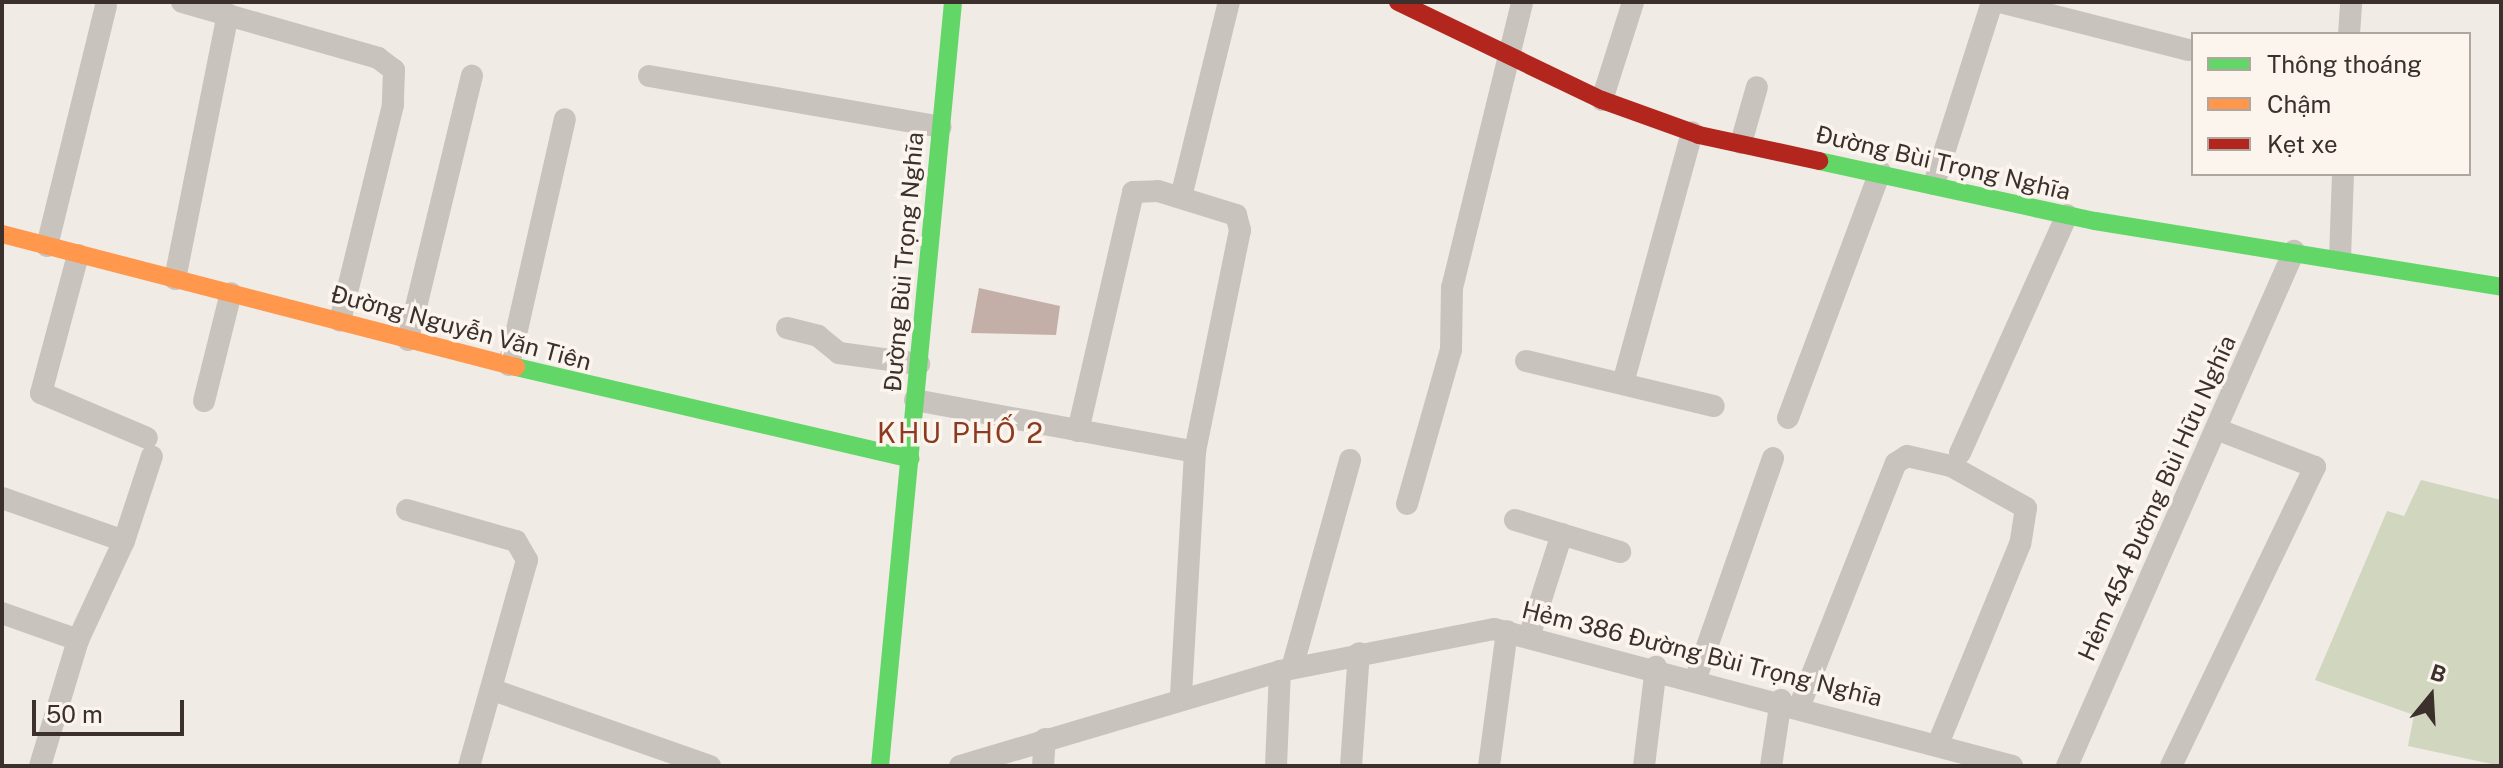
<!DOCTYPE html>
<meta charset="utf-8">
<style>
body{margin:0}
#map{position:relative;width:2503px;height:768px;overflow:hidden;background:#f0ebe5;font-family:"Public Sans",sans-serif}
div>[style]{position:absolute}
.green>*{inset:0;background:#d1d6bf}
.building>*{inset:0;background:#c3afa7}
.street>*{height:22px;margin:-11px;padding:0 11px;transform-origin:11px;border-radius:11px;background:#c9c3be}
.fast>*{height:18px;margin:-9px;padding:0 9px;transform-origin:9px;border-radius:9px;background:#63d668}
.slow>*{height:18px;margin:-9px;padding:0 9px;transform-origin:9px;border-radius:9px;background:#ff974d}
.jam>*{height:18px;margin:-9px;padding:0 9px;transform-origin:9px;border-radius:9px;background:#b3261e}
span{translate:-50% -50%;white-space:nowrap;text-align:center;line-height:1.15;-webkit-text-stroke:7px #fbf5ee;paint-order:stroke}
.street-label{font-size:24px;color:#3b302b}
.quarter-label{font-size:28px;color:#8c3b22;letter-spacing:2px}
.frame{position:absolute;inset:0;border:4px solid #3b302b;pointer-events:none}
.legend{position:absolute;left:2191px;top:32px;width:280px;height:144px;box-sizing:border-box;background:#fbf5ee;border:2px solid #aea6a0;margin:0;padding:10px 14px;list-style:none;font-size:24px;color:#3b302b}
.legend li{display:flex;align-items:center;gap:16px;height:40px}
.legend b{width:40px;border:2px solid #aea6a0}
.north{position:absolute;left:2391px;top:656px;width:80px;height:80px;-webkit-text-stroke:6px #fbf5ee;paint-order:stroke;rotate:18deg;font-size:22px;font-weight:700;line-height:32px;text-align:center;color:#3b302b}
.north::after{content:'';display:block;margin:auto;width:28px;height:36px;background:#3b302b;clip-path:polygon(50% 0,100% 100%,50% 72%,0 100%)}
.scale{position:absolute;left:32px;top:700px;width:152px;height:36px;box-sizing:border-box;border:4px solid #3b302b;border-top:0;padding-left:10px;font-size:24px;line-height:28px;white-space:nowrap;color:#3b302b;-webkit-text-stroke:6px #fbf5ee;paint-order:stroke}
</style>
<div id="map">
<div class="green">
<i style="clip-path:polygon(2421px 480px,2501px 500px,2501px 766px,2408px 746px,2414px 715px,2315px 680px,2387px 511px,2404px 516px)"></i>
</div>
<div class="building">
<i style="clip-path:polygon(979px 288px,1060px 306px,1056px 335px,971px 333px)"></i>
</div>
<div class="street">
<i style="left:182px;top:2px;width:204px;rotate:15.9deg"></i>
<i style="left:378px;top:58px;width:20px;rotate:37deg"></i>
<i style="left:394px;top:70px;width:35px;rotate:92deg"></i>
<i style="left:393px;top:105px;width:222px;rotate:103.8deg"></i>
<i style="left:2000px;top:2px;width:194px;rotate:14.3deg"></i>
<i style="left:2349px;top:34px;width:32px;rotate:-86deg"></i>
<i style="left:649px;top:76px;width:296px;rotate:9.9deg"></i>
<i style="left:1602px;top:100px;width:103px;rotate:-72.4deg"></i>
<i style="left:1741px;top:143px;width:58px;rotate:-74.1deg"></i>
<i style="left:1934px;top:184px;width:191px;rotate:-72.3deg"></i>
<i style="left:1181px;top:197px;width:201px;rotate:-76.2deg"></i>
<i style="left:47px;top:246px;width:247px;rotate:-76.2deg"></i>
<i style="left:78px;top:255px;width:143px;rotate:105deg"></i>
<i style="left:41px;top:393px;width:115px;rotate:23deg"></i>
<i style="left:2340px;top:259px;width:85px;rotate:-88deg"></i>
<i style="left:175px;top:279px;width:270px;rotate:-78.7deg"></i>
<i style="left:787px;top:328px;width:32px;rotate:14deg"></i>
<i style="left:818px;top:336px;width:27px;rotate:39deg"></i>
<i style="left:839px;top:353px;width:81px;rotate:7.8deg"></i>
<i style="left:408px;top:340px;width:272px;rotate:-76.4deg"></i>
<i style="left:1526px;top:361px;width:193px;rotate:13.5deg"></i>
<i style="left:509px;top:365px;width:252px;rotate:-77.2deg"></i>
<i style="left:1623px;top:383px;width:260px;rotate:-74.6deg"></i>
<i style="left:915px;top:400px;width:285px;rotate:10.5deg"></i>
<i style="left:204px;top:401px;width:111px;rotate:-76deg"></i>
<i style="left:1788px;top:418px;width:263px;rotate:-69.5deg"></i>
<i style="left:1078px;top:431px;width:245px;rotate:-77deg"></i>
<i style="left:1133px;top:192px;width:25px;rotate:-2deg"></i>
<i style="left:1158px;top:191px;width:82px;rotate:17.1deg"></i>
<i style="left:1236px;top:215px;width:16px;rotate:75deg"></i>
<i style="left:1240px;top:230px;width:227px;rotate:101.5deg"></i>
<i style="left:1195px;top:452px;width:244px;rotate:93.3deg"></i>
<i style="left:1960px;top:453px;width:261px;rotate:-65.8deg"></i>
<i style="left:2px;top:498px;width:129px;rotate:19.4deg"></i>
<i style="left:1407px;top:504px;width:160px;rotate:-74.1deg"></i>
<i style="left:1451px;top:350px;width:62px;rotate:-89.1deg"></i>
<i style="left:1452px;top:288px;width:294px;rotate:-76.2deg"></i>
<i style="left:407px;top:510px;width:113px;rotate:15.9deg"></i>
<i style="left:516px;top:541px;width:22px;rotate:60deg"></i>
<i style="left:527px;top:560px;width:214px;rotate:105.7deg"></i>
<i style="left:1515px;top:520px;width:110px;rotate:16.9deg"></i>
<i style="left:2px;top:613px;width:81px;rotate:19.6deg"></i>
<i style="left:1530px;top:634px;width:105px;rotate:-72.3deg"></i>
<i style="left:1292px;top:668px;width:216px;rotate:-74.4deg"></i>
<i style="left:1696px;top:678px;width:233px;rotate:-70.7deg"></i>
<i style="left:493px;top:690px;width:230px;rotate:19.3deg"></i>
<i style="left:1800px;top:705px;width:260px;rotate:-68.4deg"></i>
<i style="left:1896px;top:463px;width:13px;rotate:-32deg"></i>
<i style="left:1907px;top:456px;width:45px;rotate:12.8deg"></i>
<i style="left:1951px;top:466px;width:86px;rotate:29.2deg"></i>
<i style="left:2026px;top:508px;width:36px;rotate:99deg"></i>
<i style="left:2020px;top:544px;width:216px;rotate:112.3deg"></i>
<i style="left:40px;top:766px;width:132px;rotate:-73.2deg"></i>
<i style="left:78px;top:640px;width:109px;rotate:-65.1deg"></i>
<i style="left:124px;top:541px;width:89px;rotate:-71.8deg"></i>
<i style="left:960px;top:766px;width:334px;rotate:-16.5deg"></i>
<i style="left:1280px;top:671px;width:218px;rotate:-11.1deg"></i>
<i style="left:1494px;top:629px;width:536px;rotate:14.81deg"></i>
<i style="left:1043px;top:766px;width:27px;rotate:-86deg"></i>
<i style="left:1276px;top:766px;width:95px;rotate:-87.6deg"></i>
<i style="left:1351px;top:766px;width:113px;rotate:-86deg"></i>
<i style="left:1489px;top:766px;width:136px;rotate:-82.4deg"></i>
<i style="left:1644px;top:766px;width:100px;rotate:-83.1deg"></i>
<i style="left:1771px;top:766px;width:67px;rotate:-81.4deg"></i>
<i style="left:2067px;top:766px;width:563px;rotate:-66.21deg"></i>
<i style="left:2171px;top:766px;width:332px;rotate:-64.3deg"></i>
<i style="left:2315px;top:467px;width:106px;rotate:-159deg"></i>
</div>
<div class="fast">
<i style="left:1819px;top:161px;width:282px;rotate:12.3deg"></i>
<i style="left:2095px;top:221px;width:411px;rotate:9.2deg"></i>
<i style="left:516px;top:367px;width:405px;rotate:13.1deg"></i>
<i style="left:880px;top:766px;width:767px;rotate:-84.54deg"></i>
</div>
<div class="slow">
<i style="left:2px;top:234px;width:531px;rotate:14.51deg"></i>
</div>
<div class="jam">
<i style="left:1398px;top:2px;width:226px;rotate:25.7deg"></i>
<i style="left:1602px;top:100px;width:103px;rotate:19.8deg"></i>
<i style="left:1699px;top:135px;width:123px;rotate:12.2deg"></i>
</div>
<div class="street-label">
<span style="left:1943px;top:163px;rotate:13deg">Đường Bùi Trọng Nghĩa</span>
<span style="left:904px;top:262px;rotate:-85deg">Đường Bùi Trọng Nghĩa</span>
<span style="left:461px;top:328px;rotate:15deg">Đường Nguyễn Văn Tiên</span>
<span style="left:2157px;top:498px;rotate:-66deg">Hẻm 454 Đường Bùi Hữu Nghĩa</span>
<span style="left:1702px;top:654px;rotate:14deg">Hẻm 386 Đường Bùi Trọng Nghĩa</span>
</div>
<div class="quarter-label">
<span style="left:961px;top:433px">KHU PHỐ 2</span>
</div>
<div class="frame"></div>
<ul class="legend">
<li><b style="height:10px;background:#63d668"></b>Thông thoáng</li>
<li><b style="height:10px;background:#ff974d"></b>Chậm</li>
<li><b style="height:10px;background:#b3261e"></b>Kẹt xe</li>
</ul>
<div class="north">B</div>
<div class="scale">50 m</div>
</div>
